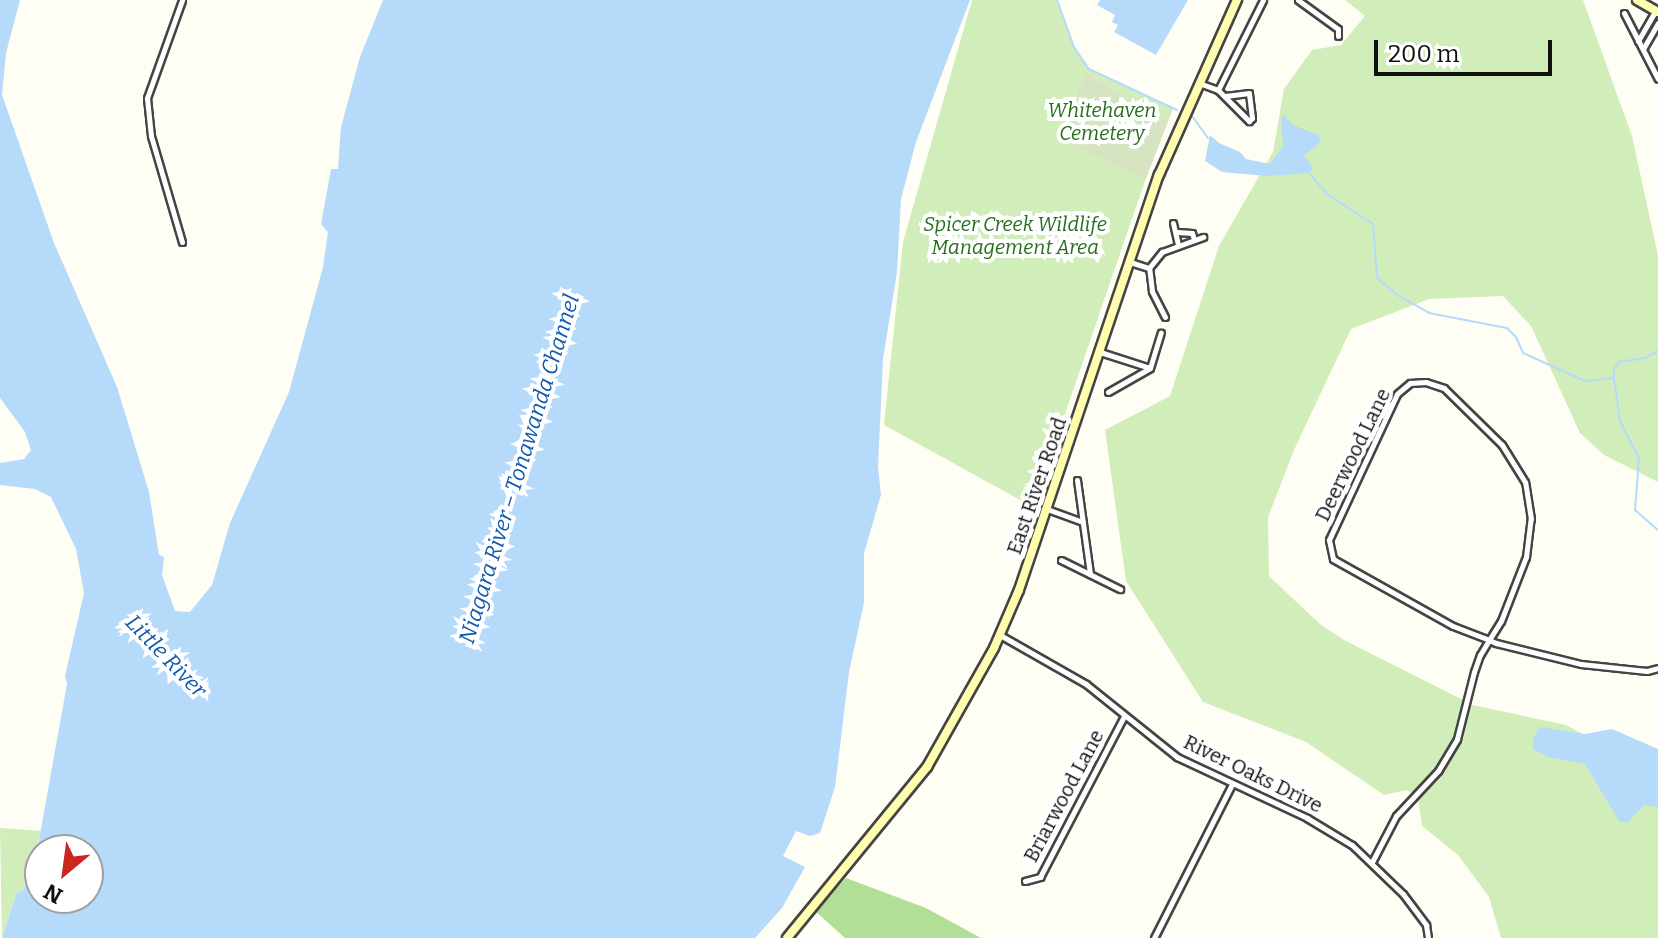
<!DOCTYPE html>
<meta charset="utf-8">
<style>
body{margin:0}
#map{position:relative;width:1658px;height:938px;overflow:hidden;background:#fffef4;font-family:Bitter,serif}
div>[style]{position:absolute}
.green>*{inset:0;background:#d0edba}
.forest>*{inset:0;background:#b2df98}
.cemetery>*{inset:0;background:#d6e4c2}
.water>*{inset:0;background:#b5dafa}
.stream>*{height:2px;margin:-1px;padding:0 1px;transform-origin:1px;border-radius:1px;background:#b5dafa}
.roads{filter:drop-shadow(2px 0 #444) drop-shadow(-2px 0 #444) drop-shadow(0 2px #444) drop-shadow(0 -2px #444)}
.street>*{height:5px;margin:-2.5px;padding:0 2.5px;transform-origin:2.5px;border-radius:2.5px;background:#fff}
.secondary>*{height:8px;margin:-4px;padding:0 4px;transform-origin:4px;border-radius:4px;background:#fffeaf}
span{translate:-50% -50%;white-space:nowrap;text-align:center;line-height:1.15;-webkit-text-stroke:8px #fff;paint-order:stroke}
.park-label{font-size:20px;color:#256e1b;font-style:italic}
.street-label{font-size:20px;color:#111}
.water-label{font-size:22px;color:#1059ac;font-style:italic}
.north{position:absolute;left:24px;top:834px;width:80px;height:80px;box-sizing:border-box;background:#fff;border:2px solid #a0a0a0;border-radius:50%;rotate:209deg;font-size:22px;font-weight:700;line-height:32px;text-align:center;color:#111}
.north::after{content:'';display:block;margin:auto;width:28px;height:36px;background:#cb261f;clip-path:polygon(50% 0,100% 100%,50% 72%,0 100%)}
.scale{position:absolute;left:1374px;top:40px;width:178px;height:36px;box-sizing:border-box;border:4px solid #111;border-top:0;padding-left:10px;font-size:24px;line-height:28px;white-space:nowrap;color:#111;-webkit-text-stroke:6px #fff;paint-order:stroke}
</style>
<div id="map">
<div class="green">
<i style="clip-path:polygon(972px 0,1056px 0,1074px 47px,1089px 69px,1173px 109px,1168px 122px,1086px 72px,1056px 137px,1145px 181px,1033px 507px,884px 425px,903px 242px)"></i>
<i style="clip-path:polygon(1345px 0,1583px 0,1632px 136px,1658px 256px,1658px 482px,1604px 455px,1580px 433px,1531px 326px,1503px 296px,1429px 299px,1351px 329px,1294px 450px,1268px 517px,1269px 576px,1321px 625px,1344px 640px,1473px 705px,1566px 725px,1658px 775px,1658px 938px,1501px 938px,1489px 897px,1458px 855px,1422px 826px,1418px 798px,1407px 790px,1384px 795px,1306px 742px,1203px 702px,1126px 581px,1105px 430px,1170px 396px,1219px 246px,1273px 152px,1284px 89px,1312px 50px,1341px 45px,1365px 16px)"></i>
<i style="clip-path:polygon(0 828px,41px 831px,23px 891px,17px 892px,2px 938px)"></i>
</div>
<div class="forest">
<i style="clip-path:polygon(846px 878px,926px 908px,981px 938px,845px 938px,815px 911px)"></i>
</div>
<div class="cemetery">
<i style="clip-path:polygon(1086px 72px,1168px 122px,1145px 181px,1056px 137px)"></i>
</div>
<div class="water">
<i style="clip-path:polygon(evenodd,0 0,20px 0,6px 53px,2px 95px,54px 243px,117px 387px,149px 492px,159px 555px,164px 557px,162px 575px,175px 611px,190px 612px,212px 585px,230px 523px,289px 392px,323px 267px,328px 232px,321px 224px,331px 169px,338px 169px,341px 127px,360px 57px,383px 0,970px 0,916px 142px,901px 199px,897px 272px,883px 359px,878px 467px,881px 495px,864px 553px,864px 603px,849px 672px,835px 787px,820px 833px,810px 836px,796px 831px,783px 856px,805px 867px,782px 908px,755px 938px,2px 938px,17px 892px,23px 891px,37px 851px,67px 684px,65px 676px,84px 593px,76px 549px,51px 497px,35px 489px,0 485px,0 463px,24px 459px,31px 450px,25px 432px,0 398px,0 0,40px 850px,88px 850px,88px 898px,40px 898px,40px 850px)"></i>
<i style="clip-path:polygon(1100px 0,1188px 0,1156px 55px,1114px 32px,1118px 25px,1112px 22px,1115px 15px,1097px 5px)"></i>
<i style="clip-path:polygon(1284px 115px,1293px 125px,1318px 135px,1321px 141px,1304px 156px,1313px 167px,1310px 173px,1267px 176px,1222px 172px,1205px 161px,1210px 135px,1219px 143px,1240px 152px,1246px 159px,1270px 164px,1283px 146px,1281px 118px)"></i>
<i style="clip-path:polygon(1540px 727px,1585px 734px,1612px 729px,1658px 749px,1658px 807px,1644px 805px,1627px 823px,1619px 821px,1585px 764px,1548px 757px,1533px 749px,1533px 738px)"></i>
</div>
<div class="stream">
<i style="left:1057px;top:0;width:50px;rotate:70.1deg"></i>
<i style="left:1074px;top:47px;width:27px;rotate:56deg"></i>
<i style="left:1089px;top:69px;width:97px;rotate:25deg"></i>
<i style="left:1192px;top:116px;width:27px;rotate:54deg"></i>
<i style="left:1310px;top:174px;width:26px;rotate:50deg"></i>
<i style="left:1327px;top:194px;width:55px;rotate:33.1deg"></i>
<i style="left:1373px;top:224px;width:54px;rotate:85.8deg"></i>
<i style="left:1377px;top:278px;width:26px;rotate:40deg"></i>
<i style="left:1397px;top:295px;width:37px;rotate:29deg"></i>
<i style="left:1429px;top:313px;width:79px;rotate:10.9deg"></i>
<i style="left:1507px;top:328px;width:13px;rotate:45deg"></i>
<i style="left:1516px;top:337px;width:17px;rotate:66deg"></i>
<i style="left:1523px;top:353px;width:68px;rotate:24.3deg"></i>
<i style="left:1585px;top:381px;width:29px;rotate:-6deg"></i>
<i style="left:1614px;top:378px;width:9px;rotate:-90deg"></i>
<i style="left:1614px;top:369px;width:9px;rotate:-54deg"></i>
<i style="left:1619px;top:362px;width:26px;rotate:-9deg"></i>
<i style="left:1645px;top:358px;width:15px;rotate:-28deg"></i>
<i style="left:1614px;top:378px;width:43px;rotate:82.1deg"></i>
<i style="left:1620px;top:421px;width:42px;rotate:63.4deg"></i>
<i style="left:1639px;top:459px;width:51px;rotate:94.5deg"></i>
<i style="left:1635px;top:510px;width:30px;rotate:41deg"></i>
</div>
<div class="roads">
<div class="street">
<i style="left:1298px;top:0;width:49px;rotate:35.9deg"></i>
<i style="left:1338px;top:29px;width:7px;rotate:90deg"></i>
<i style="left:1624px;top:13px;width:74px;rotate:62.7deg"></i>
<i style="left:1638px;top:41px;width:34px;rotate:-60deg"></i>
<i style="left:1643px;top:49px;width:30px;rotate:-60deg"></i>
<i style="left:1199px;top:83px;width:20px;rotate:20deg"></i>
<i style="left:1218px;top:90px;width:44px;rotate:45deg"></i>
<i style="left:1249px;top:121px;width:4px;rotate:-45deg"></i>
<i style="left:1252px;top:118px;width:25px;rotate:-97deg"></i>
<i style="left:1249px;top:93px;width:24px;rotate:173deg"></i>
<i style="left:1218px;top:90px;width:101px;rotate:-63.4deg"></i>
<i style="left:1173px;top:223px;width:22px;rotate:77deg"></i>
<i style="left:1177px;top:232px;width:15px;rotate:4deg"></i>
<i style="left:1192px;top:233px;width:6px;rotate:72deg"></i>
<i style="left:182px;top:242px;width:110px;rotate:-106.3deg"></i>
<i style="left:151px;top:136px;width:38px;rotate:-96deg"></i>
<i style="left:147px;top:98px;width:104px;rotate:-70.3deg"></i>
<i style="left:1130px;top:262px;width:20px;rotate:18deg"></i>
<i style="left:1165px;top:317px;width:29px;rotate:-117deg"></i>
<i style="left:1152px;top:291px;width:23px;rotate:-97deg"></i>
<i style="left:1149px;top:268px;width:21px;rotate:-51deg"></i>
<i style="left:1162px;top:252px;width:44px;rotate:-20.1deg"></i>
<i style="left:1100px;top:352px;width:52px;rotate:17.7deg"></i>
<i style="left:1108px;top:392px;width:48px;rotate:-29.7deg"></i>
<i style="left:1150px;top:368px;width:37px;rotate:-73deg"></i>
<i style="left:1077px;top:480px;width:95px;rotate:82.1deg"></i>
<i style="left:1047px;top:509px;width:38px;rotate:20deg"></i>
<i style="left:1061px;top:560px;width:66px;rotate:26.2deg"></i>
<i style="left:1000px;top:635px;width:99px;rotate:29.7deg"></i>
<i style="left:1086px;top:684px;width:117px;rotate:38.7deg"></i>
<i style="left:1177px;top:757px;width:144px;rotate:25.1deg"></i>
<i style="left:1307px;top:818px;width:52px;rotate:31deg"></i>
<i style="left:1352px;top:845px;width:71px;rotate:43.9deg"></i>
<i style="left:1403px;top:894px;width:39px;rotate:53deg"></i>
<i style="left:1426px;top:925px;width:13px;rotate:81deg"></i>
<i style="left:1372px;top:862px;width:52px;rotate:-62.4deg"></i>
<i style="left:1396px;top:816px;width:62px;rotate:-47deg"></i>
<i style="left:1438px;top:771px;width:37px;rotate:-59deg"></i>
<i style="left:1457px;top:739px;width:69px;rotate:-75.8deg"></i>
<i style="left:1474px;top:672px;width:18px;rotate:-71deg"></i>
<i style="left:1480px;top:655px;width:17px;rotate:-59deg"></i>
<i style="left:1489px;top:640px;width:22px;rotate:-58deg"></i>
<i style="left:1501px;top:621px;width:69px;rotate:-68.7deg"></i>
<i style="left:1526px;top:557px;width:38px;rotate:-83deg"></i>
<i style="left:1531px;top:519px;width:37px;rotate:-99deg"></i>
<i style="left:1525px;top:482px;width:44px;rotate:-121.9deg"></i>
<i style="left:1502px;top:445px;width:81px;rotate:-135.5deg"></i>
<i style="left:1444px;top:388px;width:19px;rotate:-162deg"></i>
<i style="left:1426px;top:382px;width:16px;rotate:176deg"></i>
<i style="left:1410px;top:383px;width:17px;rotate:140deg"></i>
<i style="left:1397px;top:394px;width:161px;rotate:115deg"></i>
<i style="left:1329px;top:540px;width:19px;rotate:78deg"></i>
<i style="left:1333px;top:559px;width:137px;rotate:29.2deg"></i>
<i style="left:1453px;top:626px;width:39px;rotate:21deg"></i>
<i style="left:1489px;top:640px;width:8px;rotate:23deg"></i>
<i style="left:1496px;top:643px;width:88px;rotate:13.9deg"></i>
<i style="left:1581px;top:664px;width:66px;rotate:6.1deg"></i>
<i style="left:1647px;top:671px;width:11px;rotate:-15deg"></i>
<i style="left:1025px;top:881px;width:16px;rotate:-15deg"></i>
<i style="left:1040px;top:877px;width:182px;rotate:-62.4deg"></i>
<i style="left:1154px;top:938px;width:173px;rotate:-63.1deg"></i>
</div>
<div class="secondary">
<i style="left:1637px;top:0;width:24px;rotate:30deg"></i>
<i style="left:787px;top:938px;width:221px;rotate:-50.7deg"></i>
<i style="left:927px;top:767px;width:137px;rotate:-60.6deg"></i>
<i style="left:994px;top:648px;width:63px;rotate:-66.7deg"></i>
<i style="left:1019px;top:590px;width:438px;rotate:-71.4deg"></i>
<i style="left:1159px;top:175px;width:192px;rotate:-66deg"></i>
</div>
</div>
<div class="park-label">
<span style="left:1102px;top:122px">Whitehaven<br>Cemetery</span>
<span style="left:1015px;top:236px">Spicer Creek Wildlife<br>Management Area</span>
</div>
<div class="street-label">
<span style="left:1353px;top:455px;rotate:-64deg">Deerwood Lane</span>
<span style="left:1037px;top:486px;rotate:-71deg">East River Road</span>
<span style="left:1253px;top:774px;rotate:26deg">River Oaks Drive</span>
<span style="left:1064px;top:796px;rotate:-62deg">Briarwood Lane</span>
</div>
<div class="water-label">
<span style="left:519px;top:469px;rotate:-73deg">Niagara River – Tonawanda Channel</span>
<span style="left:166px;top:656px;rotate:46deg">Little River</span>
</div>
<div class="north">N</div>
<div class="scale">200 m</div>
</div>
